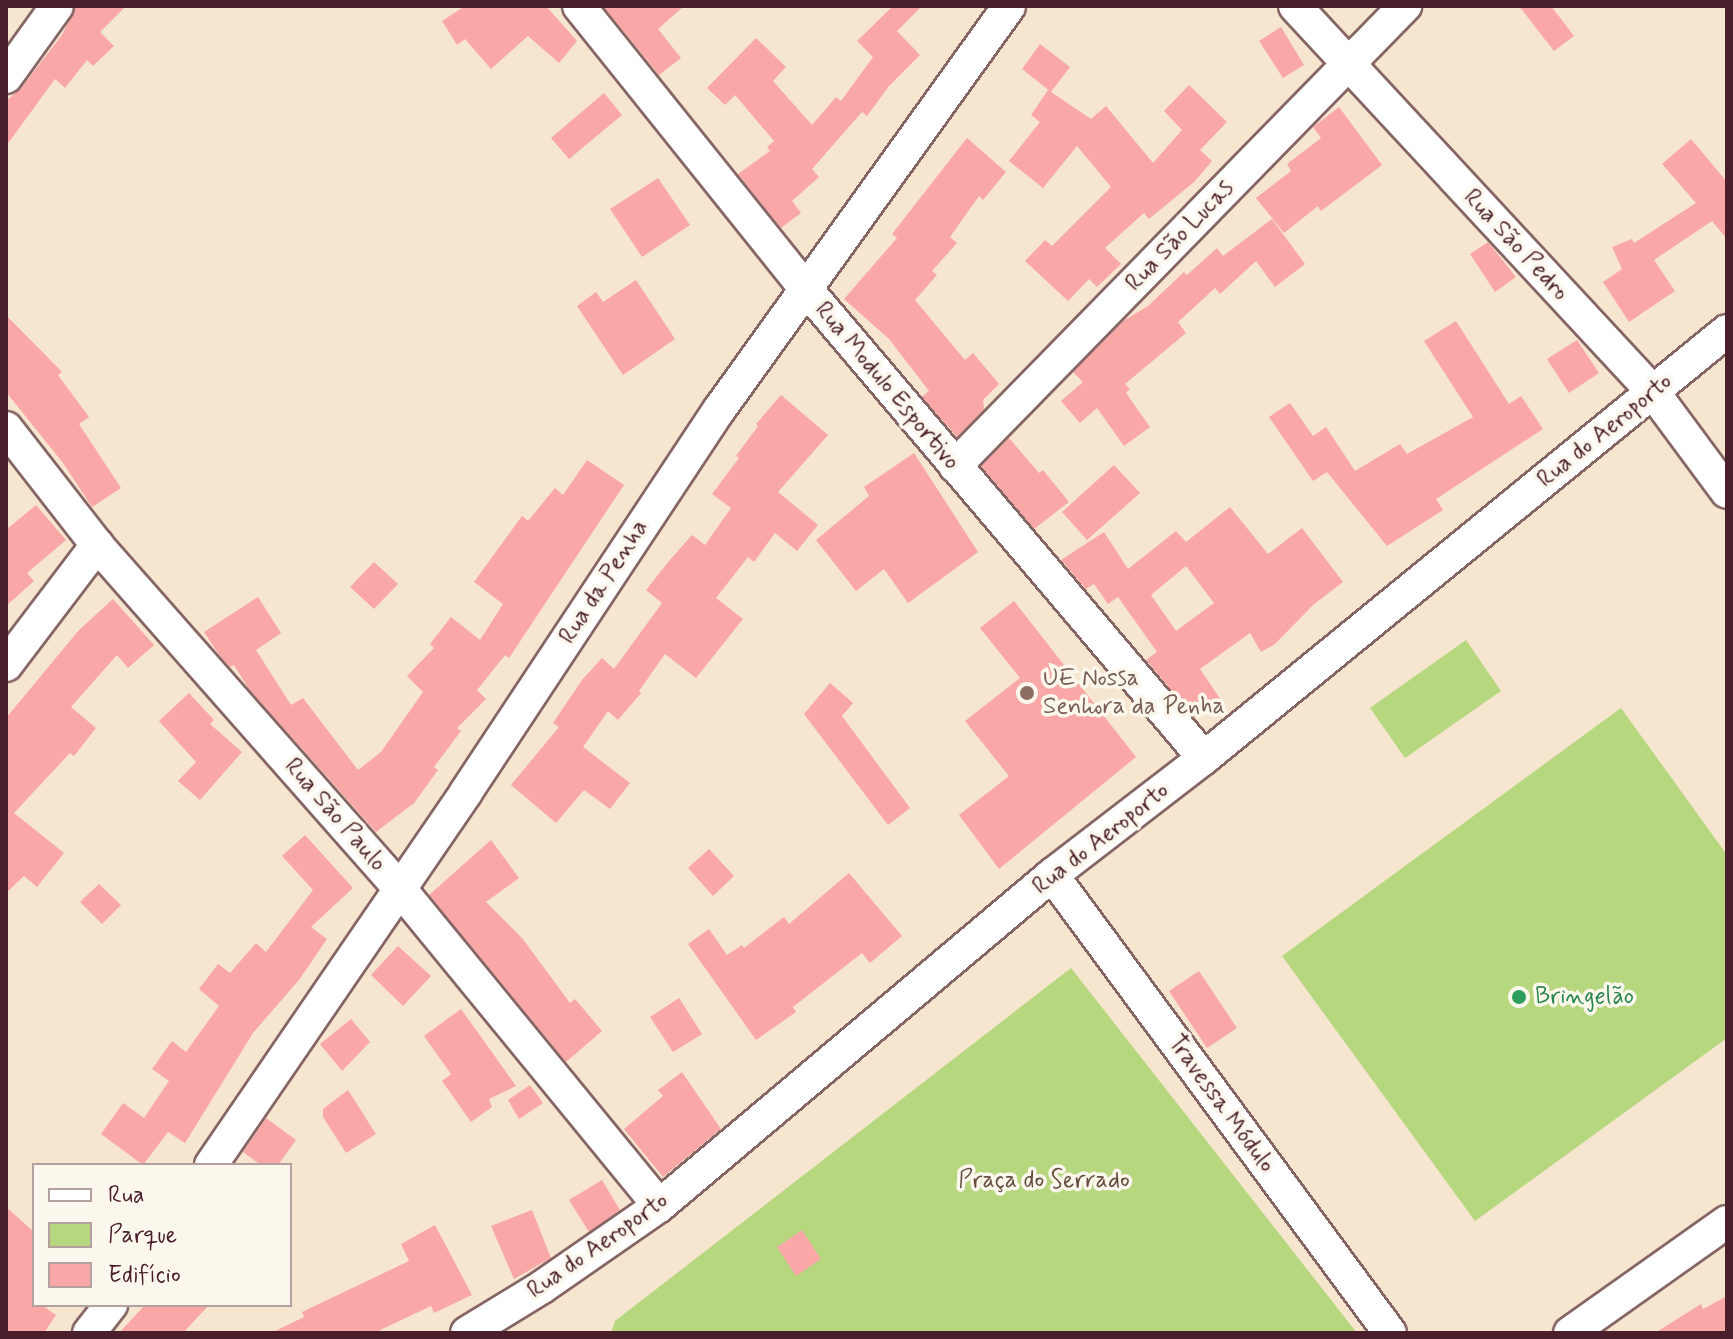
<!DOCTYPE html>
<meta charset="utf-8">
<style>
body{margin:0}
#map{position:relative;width:1733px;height:1339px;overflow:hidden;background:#f6e6d0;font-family:Mynerve,sans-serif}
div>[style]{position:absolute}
.green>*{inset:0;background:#b6d77e}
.building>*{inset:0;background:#f9a7a7}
.roads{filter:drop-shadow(2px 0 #866565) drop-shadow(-2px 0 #866565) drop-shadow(0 2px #866565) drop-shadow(0 -2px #866565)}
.minor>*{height:32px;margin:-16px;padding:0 16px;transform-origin:16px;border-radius:16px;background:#fff}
.dots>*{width:22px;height:22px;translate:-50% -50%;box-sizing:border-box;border:4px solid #fbf7ec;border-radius:50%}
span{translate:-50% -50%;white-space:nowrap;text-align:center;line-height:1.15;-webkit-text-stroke:7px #fbf7ec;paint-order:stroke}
.street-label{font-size:24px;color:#4a1f2b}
.education-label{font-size:24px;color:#785e54}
.left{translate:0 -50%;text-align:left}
.leisure-label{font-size:24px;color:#27864d}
.park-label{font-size:24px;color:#654d40}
.frame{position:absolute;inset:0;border:8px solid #4a1f2b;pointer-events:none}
.legend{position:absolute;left:32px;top:1163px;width:260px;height:144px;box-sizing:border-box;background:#fbf7ec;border:2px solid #b4a19f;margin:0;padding:10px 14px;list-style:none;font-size:24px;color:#4a1f2b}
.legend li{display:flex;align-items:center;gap:16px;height:40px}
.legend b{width:40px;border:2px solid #b4a19f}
</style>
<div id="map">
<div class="green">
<i style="clip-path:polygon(1466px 640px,1501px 691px,1405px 758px,1370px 708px)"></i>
<i style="clip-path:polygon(1621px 708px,1727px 855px,1727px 1038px,1475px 1221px,1282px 956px)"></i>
<i style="clip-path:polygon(1071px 968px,1357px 1333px,611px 1333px,615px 1321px)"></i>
</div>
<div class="building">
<i style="clip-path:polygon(76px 6px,126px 6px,100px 32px,114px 46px,93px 66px,87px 60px,65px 88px,55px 79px,6px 146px,6px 101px,21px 88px,62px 35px)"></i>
<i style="clip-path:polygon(465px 6px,546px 6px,577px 41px,559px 63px,528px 36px,491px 69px,465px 39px,457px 45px,442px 21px)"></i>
<i style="clip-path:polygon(603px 6px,684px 6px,658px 29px,681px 58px,659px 75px)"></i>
<i style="clip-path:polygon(893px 6px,922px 6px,897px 31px,920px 55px,889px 86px,867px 116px,862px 112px,812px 169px,819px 177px,792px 201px,801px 213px,781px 228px,738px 174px,770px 151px,767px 147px,774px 141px,735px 95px,725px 105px,707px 88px,756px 38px,786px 67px,773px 81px,812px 125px,836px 97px,841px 101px,873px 57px,857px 41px)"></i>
<i style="clip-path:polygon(1519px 6px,1551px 6px,1574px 36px,1554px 51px)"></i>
<i style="clip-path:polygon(1281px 27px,1304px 65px,1283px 78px,1259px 41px)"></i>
<i style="clip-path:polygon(1040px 44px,1070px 67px,1051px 92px,1022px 69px)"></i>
<i style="clip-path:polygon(1189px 85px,1227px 122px,1200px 150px,1212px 161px,1194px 182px,1149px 219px,1144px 213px,1105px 248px,1121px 264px,1097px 287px,1089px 279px,1068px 301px,1025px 261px,1045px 240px,1052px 246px,1111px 187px,1077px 146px,1043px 188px,1009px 161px,1040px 122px,1031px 115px,1048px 90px,1091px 119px,1106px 106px,1153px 163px,1182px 130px,1164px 111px)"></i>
<i style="clip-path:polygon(604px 93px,622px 115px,569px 159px,551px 138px)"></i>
<i style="clip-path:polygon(1339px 107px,1382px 165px,1321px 211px,1318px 206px,1284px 233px,1256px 198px,1291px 171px,1287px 164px,1321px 138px,1313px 127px)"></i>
<i style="clip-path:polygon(967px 138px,1006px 172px,983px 200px,979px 196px,950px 237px,957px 243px,932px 271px,937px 275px,915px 300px,965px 360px,973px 353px,999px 384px,983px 400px,984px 409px,957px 437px,922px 397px,929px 391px,889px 339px,844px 299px,897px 238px,892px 234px)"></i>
<i style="clip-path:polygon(1691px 139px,1727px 182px,1727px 239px,1712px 221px,1654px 260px,1675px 291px,1629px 322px,1603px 282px,1622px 269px,1612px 247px,1632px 239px,1634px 243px,1696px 203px,1662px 164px)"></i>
<i style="clip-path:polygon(658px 178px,690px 225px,642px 257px,610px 209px)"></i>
<i style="clip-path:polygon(1272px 219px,1305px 264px,1275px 287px,1256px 261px,1220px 294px,1215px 288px,1178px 322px,1186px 333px,1125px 384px,1130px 389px,1126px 393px,1150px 427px,1124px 446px,1097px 408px,1080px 423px,1061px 401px,1083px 382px,1073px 372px,1123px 321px,1148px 306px,1184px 272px,1187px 275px,1217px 248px,1223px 256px)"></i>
<i style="clip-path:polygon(1488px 242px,1516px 277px,1495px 292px,1470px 254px)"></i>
<i style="clip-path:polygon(636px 280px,675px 339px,623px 375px,577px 306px,596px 292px,603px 302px)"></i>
<i style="clip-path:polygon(6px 315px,62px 372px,58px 375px,89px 417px,79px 424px,121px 488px,92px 507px,63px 463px,6px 392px)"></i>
<i style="clip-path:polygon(1456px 321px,1509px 404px,1521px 396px,1543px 429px,1436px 499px,1443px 510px,1387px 546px,1327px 472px,1313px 481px,1269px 417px,1290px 403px,1313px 436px,1326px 427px,1355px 471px,1400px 444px,1407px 454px,1473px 417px,1424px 341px)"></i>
<i style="clip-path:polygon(1577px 340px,1599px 373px,1569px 393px,1547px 359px)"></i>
<i style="clip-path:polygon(781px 395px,828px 435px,778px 492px,818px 525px,797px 551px,775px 533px,754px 562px,748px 557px,716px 598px,743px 619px,696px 678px,665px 654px,639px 691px,641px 693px,618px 720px,608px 711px,583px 747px,630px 783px,610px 809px,584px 790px,556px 823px,511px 785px,559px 727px,553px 723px,582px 680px,602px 658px,614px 669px,662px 603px,646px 590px,669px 561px,692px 535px,705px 545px,731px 508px,712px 494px,739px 458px,736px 456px,758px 426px,756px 424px)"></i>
<i style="clip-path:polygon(1009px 438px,1039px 473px,1043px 470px,1069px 502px,1034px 529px,981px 466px)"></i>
<i style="clip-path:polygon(914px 453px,978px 552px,908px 603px,884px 569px,856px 591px,816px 540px,869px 496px,864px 487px)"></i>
<i style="clip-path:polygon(587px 460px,624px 485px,509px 658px,505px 655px,477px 690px,486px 699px,457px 728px,461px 731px,434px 767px,438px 770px,414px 803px,376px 832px,249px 689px,234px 665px,230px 667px,220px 656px,204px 632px,258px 597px,281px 633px,256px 650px,291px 705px,303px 698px,358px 770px,381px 752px,423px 692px,407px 676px,434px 648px,430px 644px,451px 617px,480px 640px,503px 604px,474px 582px,522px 516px,528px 521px,555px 488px,563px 495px)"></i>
<i style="clip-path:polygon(1114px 465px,1140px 493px,1087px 540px,1062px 512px)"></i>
<i style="clip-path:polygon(36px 505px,66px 540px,27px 573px,34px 581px,6px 606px,6px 530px)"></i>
<i style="clip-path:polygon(evenodd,1230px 507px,1268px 554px,1302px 528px,1343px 582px,1313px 605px,1275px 644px,1261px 652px,1250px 633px,1200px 669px,1221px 700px,1195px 718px,1146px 660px,1157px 652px,1118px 597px,1108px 604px,1094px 584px,1086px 589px,1061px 560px,1104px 532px,1128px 569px,1176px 531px,1186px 542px,1230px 507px,1186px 566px,1214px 603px,1176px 631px,1151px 595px,1186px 566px)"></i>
<i style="clip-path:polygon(374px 562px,398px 584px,374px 609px,350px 587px)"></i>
<i style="clip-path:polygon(113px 599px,154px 645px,128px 668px,117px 655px,71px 707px,96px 728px,74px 756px,70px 753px,14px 813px,64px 853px,37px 887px,24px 876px,6px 893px,6px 718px,79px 630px)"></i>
<i style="clip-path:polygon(1014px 601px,1136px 757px,999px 869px,959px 815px,1009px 776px,965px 721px,1020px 678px,980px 628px)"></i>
<i style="clip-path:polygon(830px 683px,853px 703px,842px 716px,910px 808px,888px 825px,804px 714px)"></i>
<i style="clip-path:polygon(189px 693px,214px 720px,210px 724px,242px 752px,200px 800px,178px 781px,196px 762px,159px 721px)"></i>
<i style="clip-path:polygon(305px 835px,353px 888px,311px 927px,327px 939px,299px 980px,253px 1033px,185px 1143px,168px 1132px,143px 1165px,101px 1134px,123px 1103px,144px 1118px,169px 1081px,152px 1069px,172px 1041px,186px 1052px,219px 1006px,199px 989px,218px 964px,230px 973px,256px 943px,266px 952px,313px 890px,282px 856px)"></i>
<i style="clip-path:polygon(491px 840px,519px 878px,486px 902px,522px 938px,570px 1003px,575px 999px,602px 1031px,566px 1062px,429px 895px)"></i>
<i style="clip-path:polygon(709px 849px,734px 876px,713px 896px,688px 868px)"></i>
<i style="clip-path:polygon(849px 873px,902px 936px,870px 963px,862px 953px,793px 1007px,796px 1012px,756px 1040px,688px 944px,709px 929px,727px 955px,742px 945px,744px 948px,784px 917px,789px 924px)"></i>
<i style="clip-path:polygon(99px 884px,121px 905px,102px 924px,80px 902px)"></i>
<i style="clip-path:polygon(398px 946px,431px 976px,403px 1006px,371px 975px)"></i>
<i style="clip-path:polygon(1199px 971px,1237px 1028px,1207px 1048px,1169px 991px)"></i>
<i style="clip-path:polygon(679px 998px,702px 1034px,673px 1052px,650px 1017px)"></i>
<i style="clip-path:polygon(461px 1009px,516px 1086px,489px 1099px,492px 1107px,471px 1122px,442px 1081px,451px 1074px,424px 1036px)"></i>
<i style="clip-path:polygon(351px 1019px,370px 1042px,342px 1071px,320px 1044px)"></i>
<i style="clip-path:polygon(682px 1072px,721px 1129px,663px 1177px,624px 1129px,663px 1096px,658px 1090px)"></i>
<i style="clip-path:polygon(530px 1085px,543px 1103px,519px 1119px,508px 1100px)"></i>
<i style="clip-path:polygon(348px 1090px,376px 1134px,346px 1153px,323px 1117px,323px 1109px)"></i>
<i style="clip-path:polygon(266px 1118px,296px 1140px,278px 1165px,261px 1165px,243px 1152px)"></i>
<i style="clip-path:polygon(602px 1180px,620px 1210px,589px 1232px,569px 1200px)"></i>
<i style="clip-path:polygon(6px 1207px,34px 1232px,34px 1305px,42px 1305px,56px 1315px,44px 1333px,6px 1333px)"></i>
<i style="clip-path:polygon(532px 1210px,551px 1258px,514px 1279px,491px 1226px)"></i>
<i style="clip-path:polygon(435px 1225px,472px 1295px,434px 1313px,431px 1306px,374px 1333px,271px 1333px,304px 1317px,302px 1312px,409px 1261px,401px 1244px)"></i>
<i style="clip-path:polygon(802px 1230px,821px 1259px,796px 1276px,777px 1247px)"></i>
<i style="clip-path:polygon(1727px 1296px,1727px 1333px,1655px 1333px,1701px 1304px,1703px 1309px)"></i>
<i style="clip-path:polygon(145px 1305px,209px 1305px,183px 1333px,119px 1333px)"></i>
</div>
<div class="roads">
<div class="minor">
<i style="left:579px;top:6px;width:363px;rotate:51.3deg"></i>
<i style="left:806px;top:289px;width:615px;rotate:49.68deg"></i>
<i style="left:1295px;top:6px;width:526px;rotate:47.16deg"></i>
<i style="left:1653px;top:392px;width:124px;rotate:53.5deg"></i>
<i style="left:6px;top:77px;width:87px;rotate:-54.3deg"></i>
<i style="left:6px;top:428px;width:148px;rotate:52.1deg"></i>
<i style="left:97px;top:545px;width:458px;rotate:48.6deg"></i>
<i style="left:400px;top:889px;width:409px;rotate:50.7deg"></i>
<i style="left:955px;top:466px;width:644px;rotate:-45.63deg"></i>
<i style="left:6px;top:665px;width:151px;rotate:-52.8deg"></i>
<i style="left:1052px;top:875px;width:569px;rotate:53.57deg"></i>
<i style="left:211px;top:1165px;width:452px;rotate:-55.6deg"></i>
<i style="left:466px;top:792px;width:458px;rotate:-56.5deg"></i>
<i style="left:719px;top:410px;width:497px;rotate:-54.3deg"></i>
<i style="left:89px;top:1333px;width:36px;rotate:-52deg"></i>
<i style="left:467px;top:1333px;width:88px;rotate:-31.5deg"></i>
<i style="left:542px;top:1287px;width:142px;rotate:-34.7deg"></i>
<i style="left:659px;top:1206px;width:514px;rotate:-40.11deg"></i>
<i style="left:1052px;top:875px;width:192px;rotate:-37.6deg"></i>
<i style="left:1204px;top:758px;width:675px;rotate:-39.23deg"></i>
<i style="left:1570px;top:1333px;width:192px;rotate:-35.3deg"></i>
</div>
</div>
<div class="dots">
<i style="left:1027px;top:693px;background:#8d6e63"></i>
<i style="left:1519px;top:997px;background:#2e9e5b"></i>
</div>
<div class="street-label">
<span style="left:1180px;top:236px;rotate:-46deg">Rua São Lucas</span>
<span style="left:1516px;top:245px;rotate:47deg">Rua São Pedro</span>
<span style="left:887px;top:386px;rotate:50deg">Rua Modulo Esportivo</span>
<span style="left:1605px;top:431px;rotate:-39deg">Rua do Aeroporto</span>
<span style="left:604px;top:582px;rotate:-57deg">Rua da Penha</span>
<span style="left:335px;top:815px;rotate:49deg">Rua São Paulo</span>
<span style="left:1101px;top:839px;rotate:-38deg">Rua do Aeroporto</span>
<span style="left:1221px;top:1104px;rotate:54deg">Travessa Módulo</span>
<span style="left:598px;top:1246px;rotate:-35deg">Rua do Aeroporto</span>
</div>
<div class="education-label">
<span class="left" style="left:1043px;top:693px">UE Nossa<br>Senhora da Penha</span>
</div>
<div class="leisure-label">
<span class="left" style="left:1535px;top:997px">Bringelão</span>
</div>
<div class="park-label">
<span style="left:1044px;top:1181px">Praça do Serrado</span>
</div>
<div class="frame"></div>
<ul class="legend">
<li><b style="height:10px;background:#fff"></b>Rua</li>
<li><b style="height:22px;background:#b6d77e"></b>Parque</li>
<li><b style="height:22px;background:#f9a7a7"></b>Edifício</li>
</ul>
</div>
